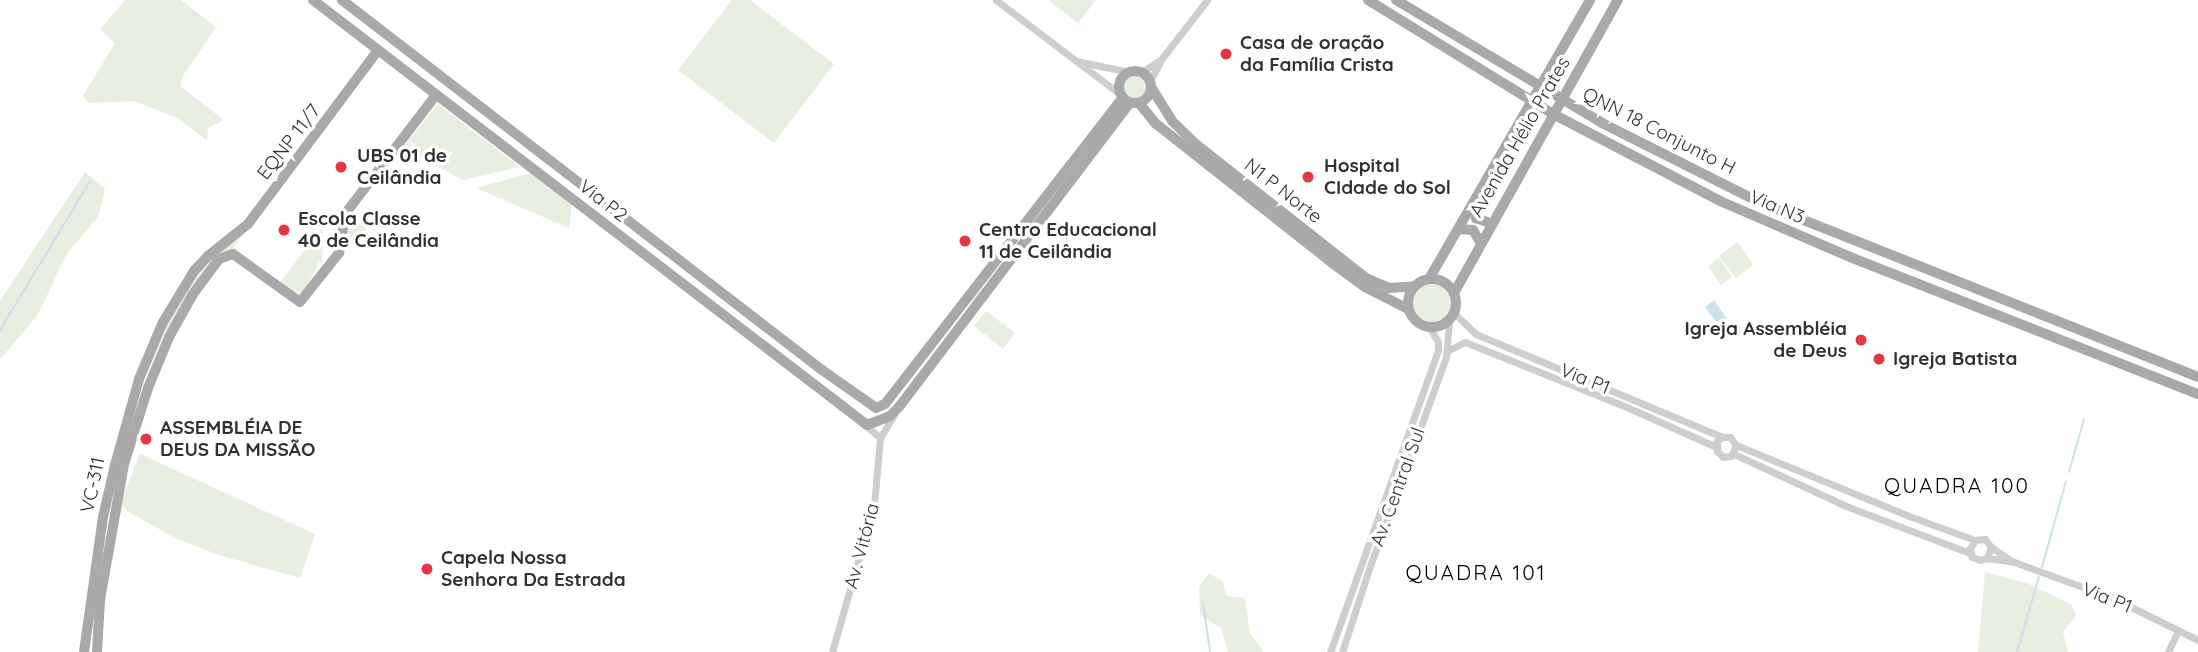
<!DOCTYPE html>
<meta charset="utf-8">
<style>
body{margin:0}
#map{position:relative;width:2198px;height:652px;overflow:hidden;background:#fff;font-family:Quicksand,sans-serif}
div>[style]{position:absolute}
.green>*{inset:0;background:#e8eee0}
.round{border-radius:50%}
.water>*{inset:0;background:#cde1ed}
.stream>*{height:2px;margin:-1px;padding:0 1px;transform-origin:1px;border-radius:1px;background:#cde1ed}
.minor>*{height:7px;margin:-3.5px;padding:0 3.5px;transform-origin:3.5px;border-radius:3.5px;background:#cecece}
.major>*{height:10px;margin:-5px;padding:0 5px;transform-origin:5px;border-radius:5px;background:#a9a9a9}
.major>.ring{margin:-5px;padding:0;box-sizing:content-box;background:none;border:10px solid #a9a9a9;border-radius:50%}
.dots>*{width:19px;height:19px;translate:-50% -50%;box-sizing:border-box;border:4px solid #fff;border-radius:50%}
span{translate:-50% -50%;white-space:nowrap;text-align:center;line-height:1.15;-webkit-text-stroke:7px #fff;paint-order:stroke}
.poi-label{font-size:19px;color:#313131;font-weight:700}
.left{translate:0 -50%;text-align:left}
.right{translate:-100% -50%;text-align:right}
.street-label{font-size:19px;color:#313131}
.neighbourhood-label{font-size:21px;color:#000;letter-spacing:2px}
</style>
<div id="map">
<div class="green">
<i style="clip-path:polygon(125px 0,181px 0,216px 27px,183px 76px,180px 86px,224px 120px,208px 128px,207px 141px,178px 118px,134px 101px,89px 103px,83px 96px,115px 43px,100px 29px)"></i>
<i style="clip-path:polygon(732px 0,750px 0,834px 64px,774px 143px,678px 70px)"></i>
<i style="clip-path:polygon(1048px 0,1096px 0,1078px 23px)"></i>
<i class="round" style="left:1122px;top:74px;width:26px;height:26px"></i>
<i style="clip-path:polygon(438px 104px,517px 165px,519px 167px,463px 180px,403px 148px)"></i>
<i style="clip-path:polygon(85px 172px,105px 189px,98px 217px,68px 252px,37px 316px,0 359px,0 301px)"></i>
<i style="clip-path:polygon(531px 173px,572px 204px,569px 228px,476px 188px)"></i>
<i style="clip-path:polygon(347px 215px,367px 230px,344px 245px)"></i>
<i style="clip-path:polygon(323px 227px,322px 265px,320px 261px,304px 291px,291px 292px,280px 282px)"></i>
<i style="clip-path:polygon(247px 230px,232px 249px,218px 254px,211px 262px,167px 330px,163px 330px,200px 265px)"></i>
<i style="clip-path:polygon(1738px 242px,1753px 265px,1736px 278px,1719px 256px)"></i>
<i style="clip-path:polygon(1719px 258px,1732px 277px,1721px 285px,1708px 266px)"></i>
<i class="round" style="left:1411px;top:282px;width:42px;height:42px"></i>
<i style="clip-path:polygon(986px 311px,1015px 333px,1003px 349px,974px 326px)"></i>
<i style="clip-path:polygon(140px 454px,315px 534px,300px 578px,219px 555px,177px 539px,127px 511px,121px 502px)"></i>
<i style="clip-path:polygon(1985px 572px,2029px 584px,2072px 605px,2076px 616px,2063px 632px,2068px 652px,1978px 652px)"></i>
<i style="clip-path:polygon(1209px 573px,1223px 582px,1226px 596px,1245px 598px,1250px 633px,1264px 652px,1228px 652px,1221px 628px,1200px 615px,1199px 587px)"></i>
</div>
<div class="water">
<i style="clip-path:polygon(1714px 300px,1727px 319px,1718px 324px,1705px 307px)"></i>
</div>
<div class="stream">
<i style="left:0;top:330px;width:175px;rotate:-58.8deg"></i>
<i style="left:2069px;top:472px;width:55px;rotate:-74.2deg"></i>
<i style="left:2042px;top:567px;width:89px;rotate:-74.4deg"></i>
<i style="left:1203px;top:602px;width:50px;rotate:82deg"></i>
<i style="left:2017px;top:652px;width:78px;rotate:-73.7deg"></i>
</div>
<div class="minor">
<i style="left:996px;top:0;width:156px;rotate:37.2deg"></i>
<i style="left:1076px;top:61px;width:55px;rotate:11.5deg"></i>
<i style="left:1142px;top:72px;width:22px;rotate:-34deg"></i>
<i style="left:1150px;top:81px;width:27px;rotate:-62deg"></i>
<i style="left:1163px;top:57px;width:72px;rotate:-52.3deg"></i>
<i style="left:1454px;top:313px;width:30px;rotate:44deg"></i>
<i style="left:1476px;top:334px;width:267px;rotate:22.7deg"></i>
<i style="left:1722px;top:437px;width:8px"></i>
<i style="left:1730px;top:437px;width:10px;rotate:53deg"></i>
<i style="left:1736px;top:445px;width:12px;rotate:114deg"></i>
<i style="left:1731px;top:456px;width:8px;rotate:173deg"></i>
<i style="left:1723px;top:457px;width:8px;rotate:-135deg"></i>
<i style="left:1717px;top:451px;width:10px;rotate:-90deg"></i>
<i style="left:1717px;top:441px;width:6px;rotate:-39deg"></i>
<i style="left:1447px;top:351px;width:20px;rotate:-27deg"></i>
<i style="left:1465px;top:342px;width:177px;rotate:21.9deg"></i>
<i style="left:1629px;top:408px;width:95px;rotate:24.1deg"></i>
<i style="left:863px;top:423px;width:23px;rotate:41deg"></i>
<i style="left:1736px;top:445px;width:187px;rotate:22.3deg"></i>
<i style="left:1909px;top:516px;width:70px;rotate:20deg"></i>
<i style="left:1975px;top:540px;width:10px;rotate:-6deg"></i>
<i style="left:1985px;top:539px;width:10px;rotate:53deg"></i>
<i style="left:1991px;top:547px;width:12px;rotate:110deg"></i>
<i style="left:1987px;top:558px;width:7px;rotate:164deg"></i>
<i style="left:1980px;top:560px;width:9px;rotate:-159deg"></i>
<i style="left:1972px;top:557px;width:9px;rotate:-103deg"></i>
<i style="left:1970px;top:548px;width:9px;rotate:-58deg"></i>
<i style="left:1734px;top:454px;width:123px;rotate:24.9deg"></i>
<i style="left:1846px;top:506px;width:133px;rotate:20.8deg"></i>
<i style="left:1991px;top:547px;width:23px;rotate:34deg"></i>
<i style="left:1987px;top:558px;width:27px;rotate:8deg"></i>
<i style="left:2014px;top:562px;width:105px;rotate:20deg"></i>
<i style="left:2113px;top:598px;width:95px;rotate:26.3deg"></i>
<i style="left:832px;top:652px;width:153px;rotate:-74.1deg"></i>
<i style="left:874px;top:505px;width:67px;rotate:-84.9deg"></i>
<i style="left:880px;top:438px;width:27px;rotate:-59deg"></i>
<i style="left:1330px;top:652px;width:321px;rotate:-70.3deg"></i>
<i style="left:1438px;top:350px;width:8px;rotate:-90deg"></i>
<i style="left:1438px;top:342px;width:16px;rotate:-120deg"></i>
<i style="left:1342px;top:652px;width:90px;rotate:-72deg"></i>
<i style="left:1370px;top:566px;width:222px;rotate:-70deg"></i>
<i style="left:1446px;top:357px;width:36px;rotate:-85deg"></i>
<i style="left:2168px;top:652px;width:23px;rotate:-65deg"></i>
</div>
<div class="major">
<i style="left:313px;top:0;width:698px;rotate:37.49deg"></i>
<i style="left:867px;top:425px;width:25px;rotate:-21deg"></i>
<i style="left:890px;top:416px;width:13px;rotate:-45deg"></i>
<i style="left:899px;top:407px;width:382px;rotate:-52.8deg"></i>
<i style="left:342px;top:0;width:606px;rotate:37.63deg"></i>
<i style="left:822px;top:370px;width:66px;rotate:35.1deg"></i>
<i style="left:876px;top:408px;width:10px;rotate:-24deg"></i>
<i style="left:885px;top:404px;width:387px;rotate:-52.2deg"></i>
<i style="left:1368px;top:0;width:217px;rotate:31.6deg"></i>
<i style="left:1553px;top:114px;width:188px;rotate:27.5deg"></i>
<i style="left:1720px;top:201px;width:142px;rotate:23.3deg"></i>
<i style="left:1850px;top:257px;width:374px;rotate:21.5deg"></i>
<i style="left:1396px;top:0;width:240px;rotate:30.8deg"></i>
<i style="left:1602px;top:123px;width:178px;rotate:26.7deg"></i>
<i style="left:1761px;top:203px;width:470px;rotate:21.7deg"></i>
<i class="ring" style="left:1119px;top:71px;width:22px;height:22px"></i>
<i style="left:1151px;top:87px;width:40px;rotate:58deg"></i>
<i style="left:1172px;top:121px;width:35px;rotate:44deg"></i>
<i style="left:1197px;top:145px;width:215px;rotate:38.2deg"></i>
<i style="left:1366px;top:278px;width:25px;rotate:23deg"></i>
<i style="left:1389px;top:288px;width:26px;rotate:-4deg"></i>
<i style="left:1139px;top:103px;width:26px;rotate:51deg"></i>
<i style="left:1155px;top:123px;width:226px;rotate:38.3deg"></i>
<i style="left:1332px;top:263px;width:41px;rotate:36deg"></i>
<i style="left:1365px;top:287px;width:48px;rotate:27.1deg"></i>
<i style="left:1472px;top:206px;width:13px;rotate:72deg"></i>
<i style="left:1476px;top:218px;width:15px;rotate:20deg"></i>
<i style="left:1459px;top:229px;width:14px;rotate:4deg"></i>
<i style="left:1473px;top:230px;width:14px;rotate:60deg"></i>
<i class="ring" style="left:1408px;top:279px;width:38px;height:38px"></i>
<i style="left:1429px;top:279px;width:322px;rotate:-60deg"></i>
<i style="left:1454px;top:293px;width:336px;rotate:-60.8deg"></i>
<i style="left:84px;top:652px;width:136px;rotate:-82deg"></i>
<i style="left:103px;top:517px;width:53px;rotate:-77deg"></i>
<i style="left:115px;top:465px;width:89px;rotate:-74.4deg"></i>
<i style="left:139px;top:379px;width:62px;rotate:-67.2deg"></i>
<i style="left:163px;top:322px;width:60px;rotate:-58.7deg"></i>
<i style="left:194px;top:271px;width:21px;rotate:-47deg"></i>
<i style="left:208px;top:256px;width:51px;rotate:-38.7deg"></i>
<i style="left:248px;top:224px;width:217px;rotate:-53.2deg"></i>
<i style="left:97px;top:652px;width:52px;rotate:-86.7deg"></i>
<i style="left:100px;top:600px;width:138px;rotate:-80deg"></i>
<i style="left:124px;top:464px;width:80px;rotate:-72.5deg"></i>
<i style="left:148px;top:388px;width:55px;rotate:-67.6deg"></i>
<i style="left:169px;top:337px;width:49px;rotate:-60.8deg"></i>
<i style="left:193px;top:294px;width:44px;rotate:-53.4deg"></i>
<i style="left:219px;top:259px;width:15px;rotate:-20deg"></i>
<i style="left:233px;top:254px;width:82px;rotate:35.6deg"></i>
<i style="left:300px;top:302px;width:63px;rotate:-51.5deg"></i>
<i style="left:339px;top:253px;width:39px;rotate:-81deg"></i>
<i style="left:345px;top:214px;width:150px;rotate:-52.6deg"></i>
</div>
<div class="dots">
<i style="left:1226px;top:54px;background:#e63643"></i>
<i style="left:341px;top:167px;background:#e63643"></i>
<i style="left:1308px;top:177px;background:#e63643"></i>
<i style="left:284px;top:230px;background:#e63643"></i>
<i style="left:965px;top:241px;background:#e63643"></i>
<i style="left:1861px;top:340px;background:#e63643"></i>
<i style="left:1879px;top:359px;background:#e63643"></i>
<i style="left:146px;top:439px;background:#e63643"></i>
<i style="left:427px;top:569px;background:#e63643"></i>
</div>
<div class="poi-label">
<span class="left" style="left:1240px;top:54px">Casa de oração<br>da Família Crista</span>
<span class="left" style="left:357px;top:167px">UBS 01 de<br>Ceilândia</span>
<span class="left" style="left:1324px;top:177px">Hospital<br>CIdade do Sol</span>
<span class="left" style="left:298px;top:230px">Escola Classe<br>40 de Ceilândia</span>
<span class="left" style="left:979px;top:241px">Centro Educacional<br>11 de Ceilândia</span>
<span class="right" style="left:1847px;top:340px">Igreja Assembléia<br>de Deus</span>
<span class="left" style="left:1893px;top:359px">Igreja Batista</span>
<span class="left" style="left:160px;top:439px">ASSEMBLÉIA DE<br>DEUS DA MISSÃO</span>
<span class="left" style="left:441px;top:569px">Capela Nossa<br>Senhora Da Estrada</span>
</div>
<div class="street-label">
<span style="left:1659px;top:131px;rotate:27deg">QNN 18 Conjunto H</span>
<span style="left:1520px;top:137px;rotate:-60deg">Avenida Hélio Prates</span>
<span style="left:289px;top:142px;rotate:-52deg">EQNP 11/7</span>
<span style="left:1283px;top:191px;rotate:38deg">N1 P Norte</span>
<span style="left:603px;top:201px;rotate:38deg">Via P2</span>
<span style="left:1777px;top:207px;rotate:23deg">Via N3</span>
<span style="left:1585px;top:379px;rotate:22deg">Via P1</span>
<span style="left:93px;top:485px;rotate:-78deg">VC-311</span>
<span style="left:1398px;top:487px;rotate:-70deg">Av. Central Sul</span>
<span style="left:862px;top:546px;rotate:-75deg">Av. Vitória</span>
<span style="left:2107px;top:598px;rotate:22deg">Via P1</span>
</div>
<div class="neighbourhood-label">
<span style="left:1957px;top:485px">QUADRA 100</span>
<span style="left:1476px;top:572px">QUADRA 101</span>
</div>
</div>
